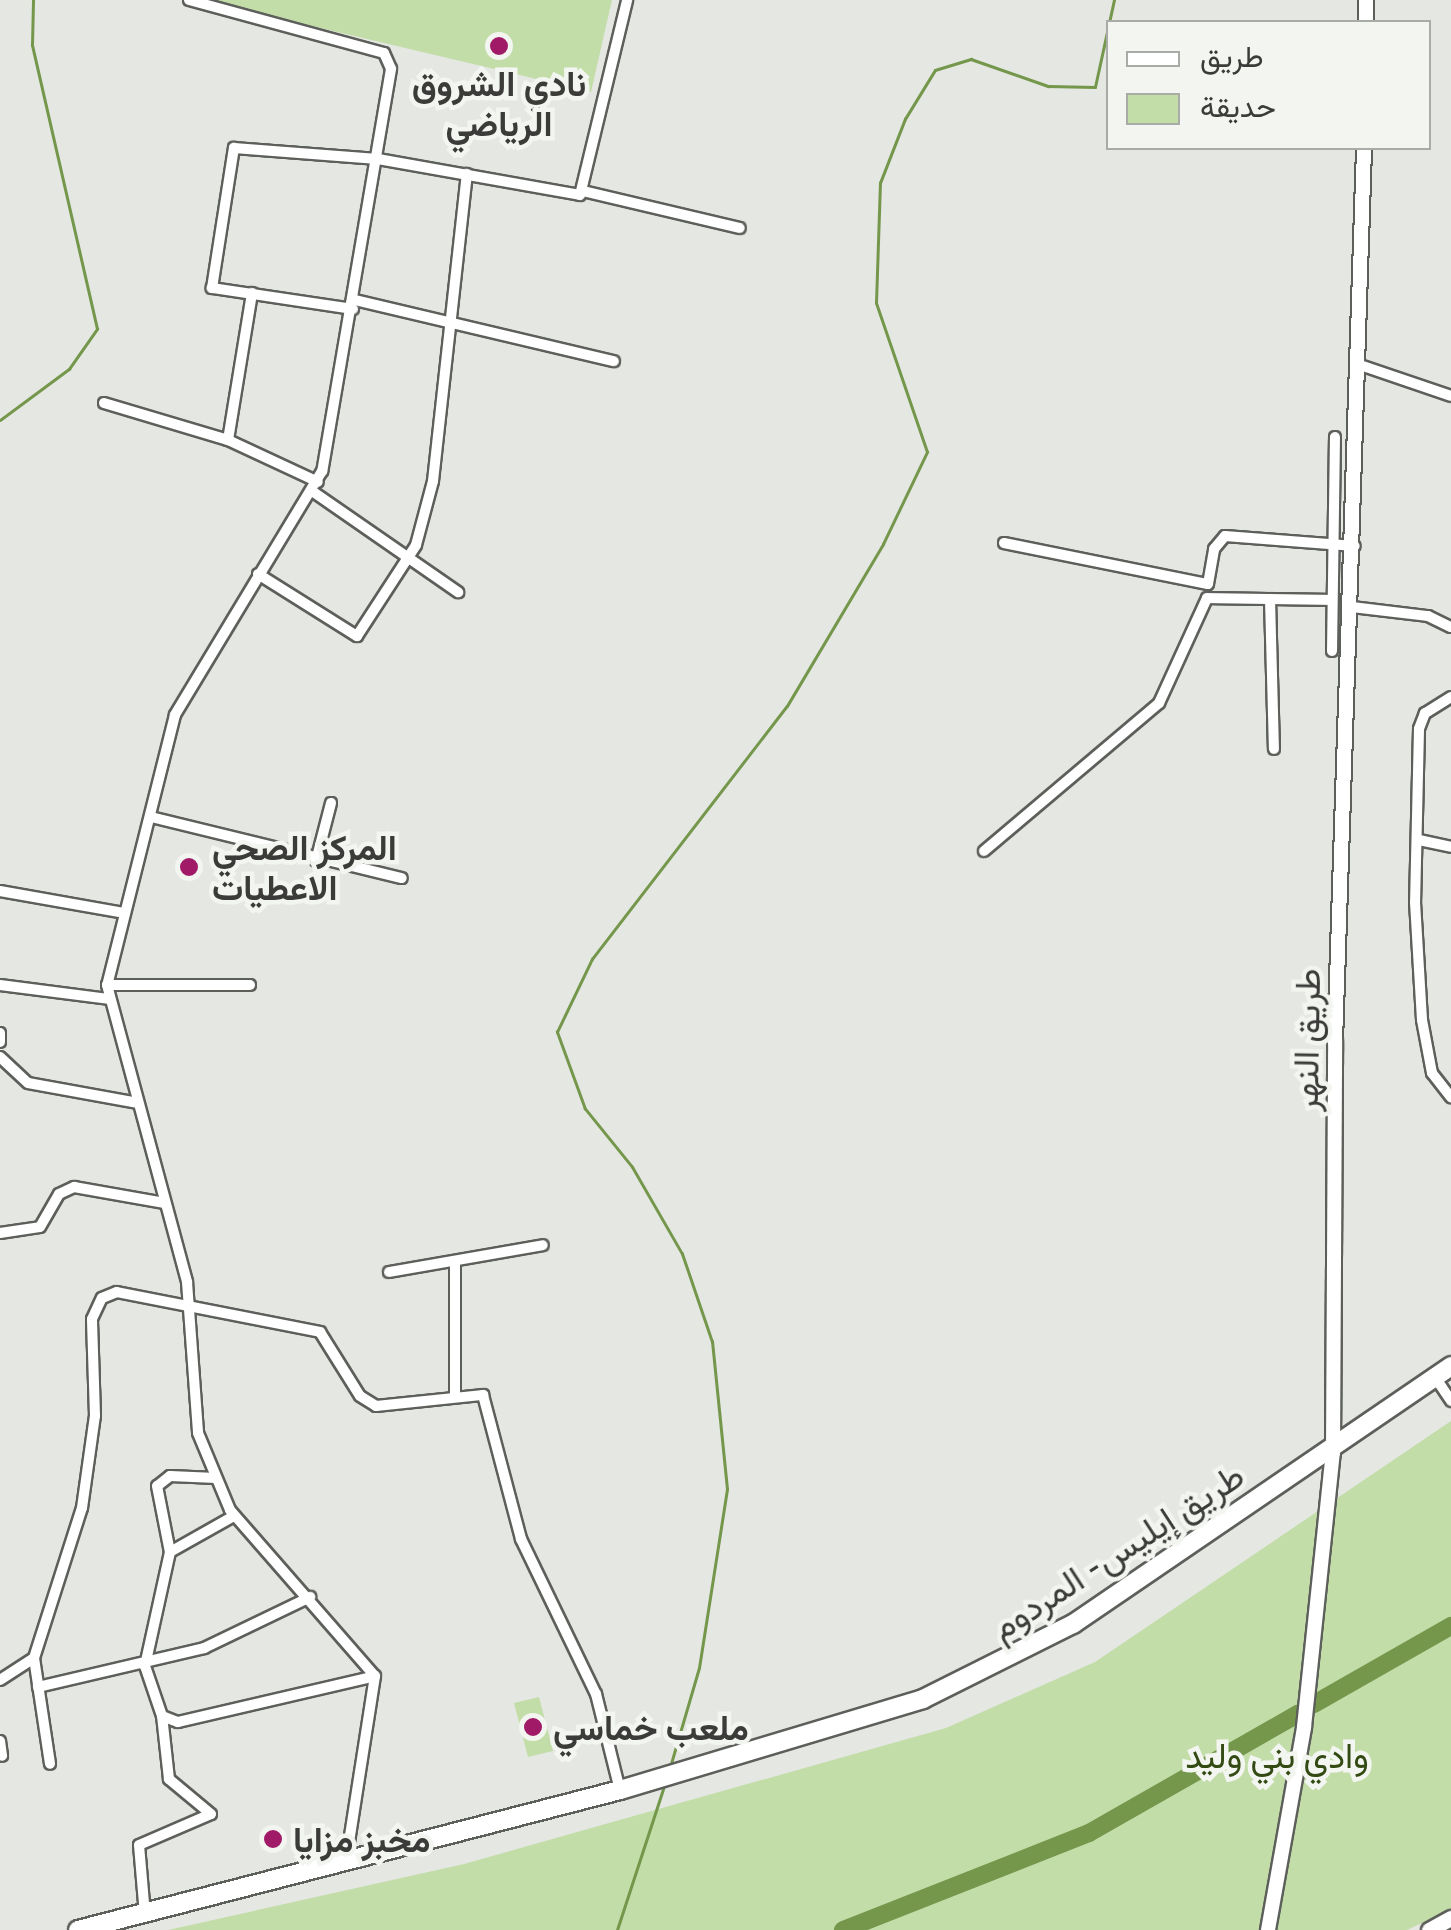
<!DOCTYPE html>
<meta charset="utf-8">
<style>
body{margin:0}
#map{position:relative;width:1451px;height:1930px;overflow:hidden;background:#e5e7e3;font-family:"IBM Plex Sans",Vazirmatn,sans-serif}
div>[style]{position:absolute}
.green>*{inset:0;background:#c3dda9}
.stream>*{height:2.5px;margin:-1.25px;padding:0 1.25px;transform-origin:1.25px;border-radius:1.25px;background:#74974b}
.river>*{height:18px;margin:-9px;padding:0 9px;transform-origin:9px;border-radius:9px;background:#74974b}
.roads{filter:drop-shadow(2px 0 #5d5f5b) drop-shadow(-2px 0 #5d5f5b) drop-shadow(0 2px #5d5f5b) drop-shadow(0 -2px #5d5f5b)}
.street>*{height:10px;margin:-5px;padding:0 5px;transform-origin:5px;border-radius:5px;background:#fff}
.secondary>*{height:14px;margin:-7px;padding:0 7px;transform-origin:7px;border-radius:7px;background:#fff}
.primary>*{height:15px;margin:-7.5px;padding:0 7.5px;transform-origin:7.5px;border-radius:7.5px;background:#fff}
.highway>*{height:18px;margin:-9px;padding:0 9px;transform-origin:9px;border-radius:9px;background:#fff}
.dots>*{width:28px;height:28px;translate:-50% -50%;box-sizing:border-box;border:5px solid #f2f5f0;border-radius:50%}
span{translate:-50% -50%;white-space:nowrap;text-align:center;line-height:1.15;-webkit-text-stroke:9px #f2f5f0;paint-order:stroke}
.poi-label{font-size:35px;color:#3b3b3a;font-weight:700}
.left{translate:0 -50%;text-align:left}
.street-label{font-size:35px;color:#3b3b3a}
.park-label{font-size:35px;color:#334a13}
.legend{position:absolute;left:1106px;top:20px;width:325px;height:130px;box-sizing:border-box;background:#f2f5f0;border:2px solid #a9aba7;margin:0;padding:12px 18px;list-style:none;font-size:30px;color:#3b3b3a}
.legend li{display:flex;align-items:center;gap:20px;height:50px}
.legend b{width:50px;border:2px solid #a9aba7}
</style>
<div id="map">
<div class="green">
<i style="clip-path:polygon(202px 0,612px 0,591px 92px)"></i>
<i style="clip-path:polygon(1451px 1421px,1451px 1909px,1407px 1930px,168px 1930px,464px 1864px,946px 1728px,1095px 1662px)"></i>
<i style="clip-path:polygon(539px 1697px,553px 1751px,528px 1757px,514px 1703px)"></i>
</div>
<div class="stream">
<i style="left:0;top:420px;width:86px;rotate:-36.5deg"></i>
<i style="left:69px;top:369px;width:49px;rotate:-55deg"></i>
<i style="left:97px;top:329px;width:291px;rotate:-102.9deg"></i>
<i style="left:32px;top:45px;width:45px;rotate:-88.7deg"></i>
<i style="left:670px;top:1767px;width:103px;rotate:-73.7deg"></i>
<i style="left:699px;top:1668px;width:181px;rotate:-81.1deg"></i>
<i style="left:727px;top:1489px;width:148px;rotate:-95.8deg"></i>
<i style="left:712px;top:1342px;width:93px;rotate:-108.8deg"></i>
<i style="left:682px;top:1254px;width:100px;rotate:-119.9deg"></i>
<i style="left:632px;top:1167px;width:75px;rotate:-129deg"></i>
<i style="left:585px;top:1109px;width:82px;rotate:-110deg"></i>
<i style="left:557px;top:1032px;width:81px;rotate:-64.4deg"></i>
<i style="left:592px;top:959px;width:319px;rotate:-52.4deg"></i>
<i style="left:787px;top:706px;width:188px;rotate:-59.3deg"></i>
<i style="left:883px;top:544px;width:102px;rotate:-64.4deg"></i>
<i style="left:927px;top:452px;width:157px;rotate:-108.9deg"></i>
<i style="left:876px;top:303px;width:120px;rotate:-88.1deg"></i>
<i style="left:880px;top:183px;width:69px;rotate:-68.7deg"></i>
<i style="left:905px;top:119px;width:57px;rotate:-58.5deg"></i>
<i style="left:935px;top:70px;width:38px;rotate:-17deg"></i>
<i style="left:971px;top:59px;width:82px;rotate:19.3deg"></i>
<i style="left:1048px;top:86px;width:47px;rotate:1.2deg"></i>
<i style="left:1095px;top:87px;width:89px;rotate:-77.7deg"></i>
<i style="left:617px;top:1930px;width:151px;rotate:-71.9deg"></i>
</div>
<div class="river">
<i style="left:1314px;top:1704px;width:158px;rotate:-29.7deg"></i>
<i style="left:843px;top:1930px;width:264px;rotate:-21.5deg"></i>
<i style="left:1089px;top:1833px;width:241px;rotate:-29.7deg"></i>
</div>
<div class="roads">
<div class="street">
<i style="left:189px;top:0;width:202px;rotate:15.2deg"></i>
<i style="left:384px;top:53px;width:17px;rotate:66deg"></i>
<i style="left:391px;top:69px;width:408px;rotate:99.7deg"></i>
<i style="left:322px;top:471px;width:285px;rotate:121.1deg"></i>
<i style="left:175px;top:715px;width:278px;rotate:104.1deg"></i>
<i style="left:107px;top:985px;width:308px;rotate:74.9deg"></i>
<i style="left:187px;top:1282px;width:151px;rotate:85.8deg"></i>
<i style="left:198px;top:1433px;width:83px;rotate:67.4deg"></i>
<i style="left:230px;top:1510px;width:220px;rotate:48.9deg"></i>
<i style="left:375px;top:1676px;width:187px;rotate:98.9deg"></i>
<i style="left:583px;top:191px;width:161px;rotate:13.3deg"></i>
<i style="left:355px;top:300px;width:266px;rotate:13.3deg"></i>
<i style="left:353px;top:309px;width:143px;rotate:-171.5deg"></i>
<i style="left:212px;top:288px;width:142px;rotate:-81.1deg"></i>
<i style="left:234px;top:148px;width:144px;rotate:4.4deg"></i>
<i style="left:378px;top:159px;width:205px;rotate:10.1deg"></i>
<i style="left:580px;top:195px;width:201px;rotate:-76.4deg"></i>
<i style="left:1360px;top:365px;width:96px;rotate:18.8deg"></i>
<i style="left:104px;top:403px;width:129px;rotate:16.6deg"></i>
<i style="left:228px;top:440px;width:99px;rotate:25deg"></i>
<i style="left:228px;top:440px;width:149px;rotate:-80.7deg"></i>
<i style="left:312px;top:491px;width:178px;rotate:34.7deg"></i>
<i style="left:1004px;top:543px;width:208px;rotate:11.4deg"></i>
<i style="left:1208px;top:584px;width:36px;rotate:-80deg"></i>
<i style="left:1214px;top:549px;width:17px;rotate:-50deg"></i>
<i style="left:1225px;top:536px;width:130px;rotate:4.4deg"></i>
<i style="left:258px;top:574px;width:117px;rotate:32.1deg"></i>
<i style="left:357px;top:636px;width:108px;rotate:-57deg"></i>
<i style="left:416px;top:545px;width:66px;rotate:-75.1deg"></i>
<i style="left:433px;top:481px;width:309px;rotate:-83.7deg"></i>
<i style="left:1270px;top:599px;width:150px;rotate:88.5deg"></i>
<i style="left:1352px;top:607px;width:77px;rotate:6.8deg"></i>
<i style="left:1428px;top:616px;width:25px;rotate:26deg"></i>
<i style="left:1332px;top:651px;width:214px;rotate:-89.2deg"></i>
<i style="left:1451px;top:697px;width:31px;rotate:148deg"></i>
<i style="left:1425px;top:713px;width:17px;rotate:111deg"></i>
<i style="left:1419px;top:729px;width:173px;rotate:91.3deg"></i>
<i style="left:1415px;top:902px;width:118px;rotate:86.6deg"></i>
<i style="left:1422px;top:1020px;width:54px;rotate:79.3deg"></i>
<i style="left:1432px;top:1073px;width:31px;rotate:52deg"></i>
<i style="left:151px;top:817px;width:258px;rotate:13.7deg"></i>
<i style="left:1419px;top:840px;width:33px;rotate:12deg"></i>
<i style="left:984px;top:851px;width:229px;rotate:-40.2deg"></i>
<i style="left:1159px;top:703px;width:115px;rotate:-65.4deg"></i>
<i style="left:1207px;top:598px;width:124px;rotate:0.9deg"></i>
<i style="left:316px;top:861px;width:60px;rotate:-75.5deg"></i>
<i style="left:0;top:891px;width:127px;rotate:10deg"></i>
<i style="left:0;top:985px;width:111px;rotate:7.3deg"></i>
<i style="left:107px;top:985px;width:143px"></i>
<i style="left:0;top:1033px;width:9px;rotate:90deg"></i>
<i style="left:0;top:1057px;width:38px;rotate:43deg"></i>
<i style="left:28px;top:1083px;width:112px;rotate:10.3deg"></i>
<i style="left:0;top:1233px;width:40px;rotate:-8.5deg"></i>
<i style="left:40px;top:1227px;width:38px;rotate:-60deg"></i>
<i style="left:59px;top:1194px;width:17px;rotate:-25deg"></i>
<i style="left:74px;top:1187px;width:92px;rotate:10deg"></i>
<i style="left:389px;top:1272px;width:156px;rotate:-9.9deg"></i>
<i style="left:1435px;top:1377px;width:29px;rotate:56deg"></i>
<i style="left:455px;top:1394px;width:130px;rotate:-90deg"></i>
<i style="left:216px;top:1478px;width:46px;rotate:-177.5deg"></i>
<i style="left:170px;top:1476px;width:16px;rotate:142deg"></i>
<i style="left:157px;top:1486px;width:67px;rotate:78.9deg"></i>
<i style="left:170px;top:1552px;width:117px;rotate:102.4deg"></i>
<i style="left:145px;top:1666px;width:53px;rotate:71.2deg"></i>
<i style="left:162px;top:1716px;width:17px;rotate:21deg"></i>
<i style="left:178px;top:1722px;width:202px;rotate:-13.1deg"></i>
<i style="left:170px;top:1552px;width:73px;rotate:-29.4deg"></i>
<i style="left:34px;top:1658px;width:107px;rotate:81.4deg"></i>
<i style="left:0;top:1680px;width:40px;rotate:-32.9deg"></i>
<i style="left:34px;top:1658px;width:157px;rotate:-72.3deg"></i>
<i style="left:82px;top:1508px;width:93px;rotate:-82deg"></i>
<i style="left:95px;top:1416px;width:97px;rotate:-91.8deg"></i>
<i style="left:92px;top:1319px;width:23px;rotate:-65deg"></i>
<i style="left:102px;top:1298px;width:16px;rotate:-22deg"></i>
<i style="left:117px;top:1292px;width:207px;rotate:11.1deg"></i>
<i style="left:320px;top:1332px;width:75px;rotate:58deg"></i>
<i style="left:360px;top:1396px;width:19px;rotate:32deg"></i>
<i style="left:376px;top:1406px;width:108px;rotate:-5.9deg"></i>
<i style="left:483px;top:1395px;width:149px;rotate:75.2deg"></i>
<i style="left:521px;top:1539px;width:172px;rotate:64.2deg"></i>
<i style="left:596px;top:1694px;width:99px;rotate:76deg"></i>
<i style="left:38px;top:1687px;width:171px;rotate:-13.2deg"></i>
<i style="left:204px;top:1648px;width:118px;rotate:-25.7deg"></i>
<i style="left:0;top:1741px;width:15px;rotate:82deg"></i>
<i style="left:145px;top:1915px;width:70px;rotate:-94.9deg"></i>
<i style="left:139px;top:1845px;width:78px;rotate:-23.3deg"></i>
<i style="left:211px;top:1814px;width:55px;rotate:-140.2deg"></i>
<i style="left:169px;top:1779px;width:63px;rotate:-96.3deg"></i>
</div>
<div class="secondary">
<i style="left:1366px;top:22px;width:22px;rotate:-90deg"></i>
<i style="left:1268px;top:1930px;width:206px;rotate:-79.9deg"></i>
<i style="left:1304px;top:1727px;width:276px;rotate:-84deg"></i>
<i style="left:1333px;top:1453px;width:411px;rotate:-89.7deg"></i>
<i style="left:1335px;top:1042px;width:894px;rotate:-88.14deg"></i>
</div>
<div class="primary">
<i style="left:1429px;top:1930px;width:25px;rotate:-29deg"></i>
</div>
<div class="highway">
<i style="left:78px;top:1930px;width:560px;rotate:-14.48deg"></i>
<i style="left:620px;top:1790px;width:316px;rotate:-16.7deg"></i>
<i style="left:923px;top:1699px;width:168px;rotate:-26.6deg"></i>
<i style="left:1073px;top:1624px;width:458px;rotate:-34.3deg"></i>
</div>
</div>
<div class="dots">
<i style="left:499px;top:46px;background:#a11a68"></i>
<i style="left:189px;top:867px;background:#a11a68"></i>
<i style="left:533px;top:1727px;background:#a11a68"></i>
<i style="left:273px;top:1839px;background:#a11a68"></i>
</div>
<div class="poi-label">
<span style="left:499px;top:103px">نادي الشروق<br>الرياضي</span>
<span class="left" style="left:212px;top:867px">المركز الصحي<br>الاعطيات</span>
<span class="left" style="left:553px;top:1727px">ملعب خماسي</span>
<span class="left" style="left:293px;top:1839px">مخبز مزايا</span>
</div>
<div class="street-label">
<span style="left:1306px;top:1040px;rotate:-89deg">طريق النهر</span>
<span style="left:1117px;top:1551px;rotate:-33deg">طريق إيليس- المردوم</span>
</div>
<div class="park-label">
<span style="left:1277px;top:1755px">وادي بني وليد</span>
</div>
<ul class="legend">
<li><b style="height:12px;background:#fff"></b>طريق</li>
<li><b style="height:28px;background:#c3dda9"></b>حديقة</li>
</ul>
</div>
